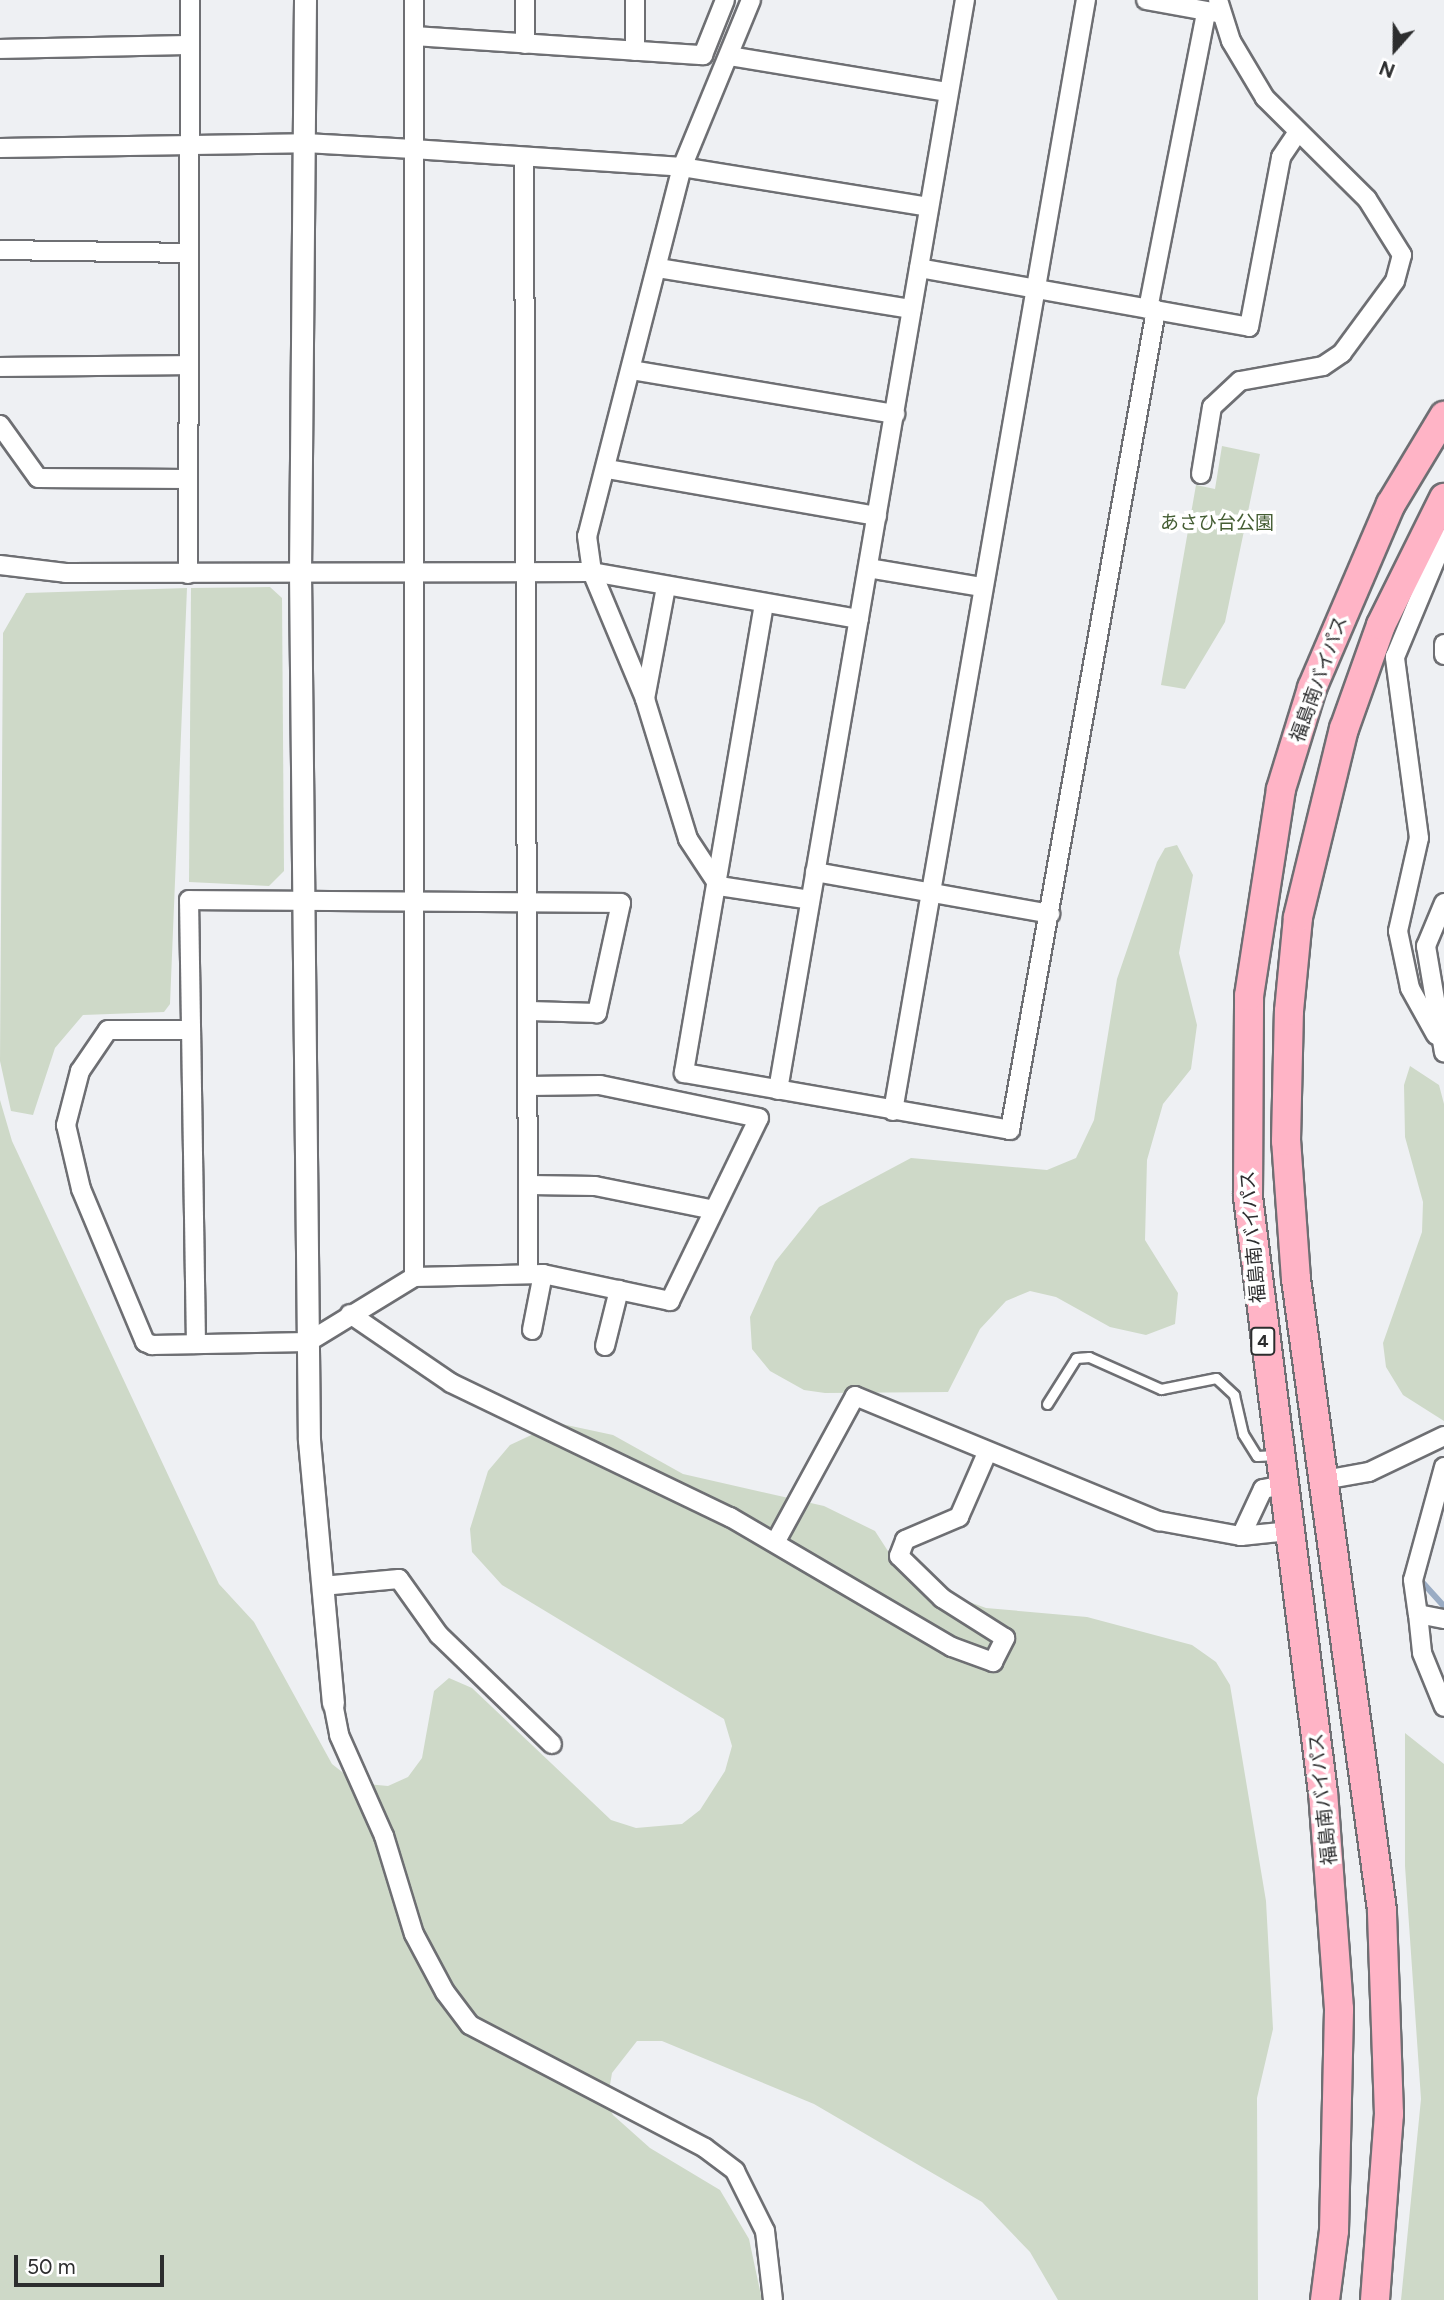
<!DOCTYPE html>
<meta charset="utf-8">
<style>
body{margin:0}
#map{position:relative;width:1444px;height:2300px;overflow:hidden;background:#eef0f3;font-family:Figtree,"Noto Sans JP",sans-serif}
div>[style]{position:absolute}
.green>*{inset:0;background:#ced9c8}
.stream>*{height:6px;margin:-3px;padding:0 3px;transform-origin:3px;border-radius:3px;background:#9aacc4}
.roads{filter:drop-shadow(2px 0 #6e6f73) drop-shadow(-2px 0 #6e6f73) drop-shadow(0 2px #6e6f73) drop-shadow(0 -2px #6e6f73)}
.service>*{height:9px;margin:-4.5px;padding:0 4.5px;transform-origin:4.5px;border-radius:4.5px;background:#fff}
.minor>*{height:18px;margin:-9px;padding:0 9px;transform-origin:9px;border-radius:9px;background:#fff}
.tertiary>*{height:21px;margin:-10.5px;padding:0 10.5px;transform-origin:10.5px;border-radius:10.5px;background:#fff}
.trunk>*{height:28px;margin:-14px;padding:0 14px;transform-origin:14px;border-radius:14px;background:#ffb4c6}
span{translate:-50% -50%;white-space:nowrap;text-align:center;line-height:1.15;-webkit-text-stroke:7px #fff;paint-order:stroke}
.shield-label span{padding:2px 5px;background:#fff;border:2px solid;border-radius:5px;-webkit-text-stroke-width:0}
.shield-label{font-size:18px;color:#2c2d2e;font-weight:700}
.park-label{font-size:19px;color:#445d33}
.street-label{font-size:19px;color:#2c2d2e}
.north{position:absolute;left:1360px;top:14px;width:70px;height:70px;-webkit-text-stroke:5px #fff;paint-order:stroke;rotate:201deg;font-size:19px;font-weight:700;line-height:28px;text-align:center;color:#2c2d2e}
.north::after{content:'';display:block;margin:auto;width:24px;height:32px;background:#2c2d2e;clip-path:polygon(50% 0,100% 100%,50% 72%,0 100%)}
.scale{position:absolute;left:14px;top:2255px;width:150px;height:32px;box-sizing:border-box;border:4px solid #2c2d2e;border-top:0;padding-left:9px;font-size:21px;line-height:24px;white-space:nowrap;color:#2c2d2e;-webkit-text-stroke:5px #fff;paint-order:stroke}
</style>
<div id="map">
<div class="green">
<i style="clip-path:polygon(1222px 446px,1260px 454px,1225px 622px,1185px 689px,1161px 685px,1196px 485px,1215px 489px)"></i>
<i style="clip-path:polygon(270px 587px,282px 598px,284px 871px,269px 886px,189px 882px,191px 588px)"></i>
<i style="clip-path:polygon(187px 588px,170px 1004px,164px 1012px,83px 1015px,55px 1048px,33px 1115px,11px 1111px,0 1061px,3px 633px,26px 593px)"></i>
<i style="clip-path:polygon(1177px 845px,1193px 875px,1179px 953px,1197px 1025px,1191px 1069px,1163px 1104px,1147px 1160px,1145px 1240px,1178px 1293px,1175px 1324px,1146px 1335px,1110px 1327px,1056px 1297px,1030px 1291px,1006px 1301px,980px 1329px,948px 1392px,825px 1393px,804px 1390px,770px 1371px,752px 1349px,750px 1317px,775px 1262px,819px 1207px,911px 1158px,1047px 1170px,1076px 1158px,1094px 1120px,1117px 979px,1157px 862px,1165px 848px)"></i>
<i style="clip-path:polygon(1410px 1066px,1439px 1085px,1444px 1104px,1444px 1421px,1403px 1395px,1386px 1367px,1383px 1343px,1422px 1232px,1423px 1202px,1405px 1137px,1404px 1085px)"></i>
<i style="clip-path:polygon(0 1100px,12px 1141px,219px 1584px,254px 1622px,332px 1764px,356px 1783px,388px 1786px,408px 1777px,422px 1758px,434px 1691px,449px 1678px,472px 1688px,611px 1820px,636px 1828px,682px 1824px,700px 1810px,725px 1771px,732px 1746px,724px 1719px,502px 1585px,472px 1552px,470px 1529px,488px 1471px,510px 1445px,557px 1423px,613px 1435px,683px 1474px,824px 1506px,875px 1531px,906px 1579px,986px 1608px,1087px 1617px,1192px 1645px,1216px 1662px,1230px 1685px,1266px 1901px,1273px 2029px,1257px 2098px,1258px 2300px,1058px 2300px,1030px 2252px,982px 2202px,814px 2104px,662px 2041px,637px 2041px,612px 2073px,607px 2103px,613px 2115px,650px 2148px,720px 2190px,749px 2239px,762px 2300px,0 2300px)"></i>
<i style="clip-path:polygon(1405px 1733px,1444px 1764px,1444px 2300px,1401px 2300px,1421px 2099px,1405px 1866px)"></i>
</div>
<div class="stream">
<i style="left:1423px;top:1583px;width:31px;rotate:48deg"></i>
</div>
<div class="roads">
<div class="service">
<i style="left:1047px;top:1404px;width:54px;rotate:-57.8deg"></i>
<i style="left:1076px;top:1358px;width:13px;rotate:-4deg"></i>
<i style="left:1089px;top:1357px;width:79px;rotate:24deg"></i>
<i style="left:1161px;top:1389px;width:56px;rotate:-11.3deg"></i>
<i style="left:1216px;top:1378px;width:25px;rotate:43deg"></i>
<i style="left:1234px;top:1395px;width:40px;rotate:77deg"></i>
<i style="left:1243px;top:1434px;width:26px;rotate:58deg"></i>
<i style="left:1257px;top:1456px;width:20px;rotate:-3deg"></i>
</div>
<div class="minor">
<i style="left:414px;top:0;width:1277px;rotate:90deg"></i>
<i style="left:751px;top:0;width:181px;rotate:112.4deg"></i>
<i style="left:682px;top:167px;width:381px;rotate:104.4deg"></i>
<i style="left:587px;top:536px;width:36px;rotate:82deg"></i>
<i style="left:592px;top:572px;width:138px;rotate:67.3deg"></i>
<i style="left:645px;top:699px;width:146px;rotate:72.9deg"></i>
<i style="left:688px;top:839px;width:56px;rotate:56.6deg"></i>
<i style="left:719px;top:886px;width:92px;rotate:8.7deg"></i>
<i style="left:1146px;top:0;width:73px;rotate:10.2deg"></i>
<i style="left:414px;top:36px;width:290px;rotate:3.8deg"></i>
<i style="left:703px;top:55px;width:59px;rotate:-68.2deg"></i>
<i style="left:525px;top:44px;width:44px;rotate:-90deg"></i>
<i style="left:0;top:49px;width:190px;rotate:-1.2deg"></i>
<i style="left:635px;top:51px;width:51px;rotate:-90deg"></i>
<i style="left:730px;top:56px;width:221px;rotate:9.4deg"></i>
<i style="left:0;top:148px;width:305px;rotate:-0.9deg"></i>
<i style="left:305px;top:143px;width:108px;rotate:3.2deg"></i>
<i style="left:413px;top:149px;width:270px;rotate:3.8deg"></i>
<i style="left:682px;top:167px;width:250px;rotate:9.2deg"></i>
<i style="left:524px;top:158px;width:1115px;rotate:89.79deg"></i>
<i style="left:0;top:250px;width:187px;rotate:0.9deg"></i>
<i style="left:658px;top:268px;width:257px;rotate:9.2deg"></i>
<i style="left:919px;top:268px;width:335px;rotate:10.1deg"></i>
<i style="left:1249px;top:327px;width:173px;rotate:-79.3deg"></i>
<i style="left:1281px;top:157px;width:29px;rotate:-56deg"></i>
<i style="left:1148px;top:309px;width:303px;rotate:-78.9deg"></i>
<i style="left:0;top:367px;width:188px;rotate:-0.6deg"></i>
<i style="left:632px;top:370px;width:267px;rotate:9.5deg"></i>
<i style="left:0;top:425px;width:65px;rotate:54.4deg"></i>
<i style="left:38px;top:478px;width:149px;rotate:0.4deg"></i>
<i style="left:607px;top:469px;width:274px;rotate:9.9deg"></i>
<i style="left:1201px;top:474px;width:68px;rotate:-80.7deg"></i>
<i style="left:1212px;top:407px;width:38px;rotate:-43deg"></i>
<i style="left:1240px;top:381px;width:84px;rotate:-10.2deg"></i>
<i style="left:1323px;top:366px;width:23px;rotate:-34deg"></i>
<i style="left:1342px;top:353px;width:89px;rotate:-53.6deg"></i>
<i style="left:1395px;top:281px;width:27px;rotate:-75deg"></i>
<i style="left:1402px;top:255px;width:66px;rotate:-122deg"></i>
<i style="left:1367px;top:199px;width:144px;rotate:-135.3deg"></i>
<i style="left:1265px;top:98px;width:66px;rotate:-120.8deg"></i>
<i style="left:1231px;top:41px;width:43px;rotate:-107.6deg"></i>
<i style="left:0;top:565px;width:66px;rotate:6.9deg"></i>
<i style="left:66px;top:573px;width:526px;rotate:-0.11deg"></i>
<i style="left:592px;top:572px;width:271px;rotate:10deg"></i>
<i style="left:868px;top:568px;width:116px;rotate:9.5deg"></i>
<i style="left:188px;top:574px;width:574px;rotate:-89.8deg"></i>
<i style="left:764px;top:604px;width:476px;rotate:99.7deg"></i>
<i style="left:684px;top:1073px;width:331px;rotate:9.9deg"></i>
<i style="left:1010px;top:1130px;width:833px;rotate:-79.9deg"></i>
<i style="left:1444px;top:644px;width:11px;rotate:90deg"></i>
<i style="left:645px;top:699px;width:114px;rotate:-79.4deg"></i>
<i style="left:815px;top:872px;width:239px;rotate:10.1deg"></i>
<i style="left:1444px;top:903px;width:47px;rotate:112.7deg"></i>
<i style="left:1426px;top:946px;width:108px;rotate:80.4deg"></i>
<i style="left:188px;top:1030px;width:80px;rotate:180deg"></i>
<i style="left:108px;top:1030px;width:50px;rotate:124.3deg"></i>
<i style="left:80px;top:1071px;width:56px;rotate:104.5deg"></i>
<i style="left:66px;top:1125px;width:66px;rotate:76.8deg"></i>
<i style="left:81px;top:1189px;width:166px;rotate:67.3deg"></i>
<i style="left:145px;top:1342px;width:8px;rotate:23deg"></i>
<i style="left:152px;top:1345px;width:156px;rotate:-1.1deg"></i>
<i style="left:308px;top:1342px;width:124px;rotate:-31.5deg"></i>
<i style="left:414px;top:1277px;width:129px;rotate:-1.3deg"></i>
<i style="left:543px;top:1274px;width:130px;rotate:12deg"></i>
<i style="left:670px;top:1301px;width:203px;rotate:-64.1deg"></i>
<i style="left:759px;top:1118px;width:162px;rotate:-168.3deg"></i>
<i style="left:600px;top:1085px;width:71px;rotate:179.2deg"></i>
<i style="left:1436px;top:1035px;width:54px;rotate:-119deg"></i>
<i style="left:1410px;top:988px;width:58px;rotate:-101.9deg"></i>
<i style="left:1398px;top:931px;width:95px;rotate:-77.3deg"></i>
<i style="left:1419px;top:838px;width:183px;rotate:-97.6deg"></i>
<i style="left:1395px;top:657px;width:128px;rotate:-67.4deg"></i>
<i style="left:778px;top:1090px;width:1106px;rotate:-80.27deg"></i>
<i style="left:893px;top:1111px;width:1128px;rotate:-80.15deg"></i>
<i style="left:530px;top:1185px;width:65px;rotate:0.9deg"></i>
<i style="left:595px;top:1186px;width:121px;rotate:11.4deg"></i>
<i style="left:350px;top:1314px;width:122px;rotate:34.3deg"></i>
<i style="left:451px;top:1383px;width:310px;rotate:25.7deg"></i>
<i style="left:730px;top:1517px;width:257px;rotate:30.4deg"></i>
<i style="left:952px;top:1647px;width:44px;rotate:20.1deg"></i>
<i style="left:993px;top:1662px;width:27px;rotate:-63deg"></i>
<i style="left:1005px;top:1638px;width:75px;rotate:-147.6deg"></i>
<i style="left:942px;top:1598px;width:60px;rotate:-135.7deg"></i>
<i style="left:899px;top:1556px;width:17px;rotate:-69deg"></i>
<i style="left:905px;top:1540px;width:59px;rotate:-23.1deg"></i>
<i style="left:959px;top:1517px;width:70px;rotate:-66.4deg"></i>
<i style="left:532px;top:1330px;width:57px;rotate:-78.9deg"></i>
<i style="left:196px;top:1344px;width:444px;rotate:-90.9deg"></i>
<i style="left:189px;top:900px;width:432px;rotate:0.4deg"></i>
<i style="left:621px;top:903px;width:113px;rotate:102.3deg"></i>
<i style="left:597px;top:1013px;width:67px;rotate:-178.3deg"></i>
<i style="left:605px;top:1346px;width:58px;rotate:-76deg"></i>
<i style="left:1444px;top:1467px;width:117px;rotate:105.3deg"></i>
<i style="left:1413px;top:1580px;width:34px;rotate:82deg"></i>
<i style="left:1418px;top:1614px;width:26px;rotate:11deg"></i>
<i style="left:1324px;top:1480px;width:46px;rotate:-10.1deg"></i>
<i style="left:1369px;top:1472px;width:83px;rotate:-25.6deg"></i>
<i style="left:1241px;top:1536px;width:52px;rotate:-64.9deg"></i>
<i style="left:1263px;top:1489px;width:21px;rotate:-11deg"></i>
<i style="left:776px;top:1541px;width:165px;rotate:-61.4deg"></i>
<i style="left:855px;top:1396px;width:329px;rotate:22.4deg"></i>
<i style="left:1159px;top:1521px;width:83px;rotate:10.4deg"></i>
<i style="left:1241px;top:1536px;width:48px;rotate:-5.9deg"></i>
<i style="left:322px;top:1586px;width:77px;rotate:-5.2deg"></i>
<i style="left:399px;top:1579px;width:69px;rotate:54.5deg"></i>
<i style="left:439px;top:1635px;width:157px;rotate:44deg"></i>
<i style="left:1418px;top:1614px;width:39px;rotate:84deg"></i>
<i style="left:1422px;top:1653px;width:58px;rotate:67.8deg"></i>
<i style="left:333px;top:1703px;width:33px;rotate:79deg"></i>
<i style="left:339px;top:1735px;width:111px;rotate:66deg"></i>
<i style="left:384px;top:1836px;width:102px;rotate:73deg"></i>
<i style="left:414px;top:1934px;width:66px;rotate:61.9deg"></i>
<i style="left:445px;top:1992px;width:41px;rotate:52.9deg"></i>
<i style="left:470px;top:2025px;width:265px;rotate:27.6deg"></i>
<i style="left:705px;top:2148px;width:38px;rotate:37deg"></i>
<i style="left:735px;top:2171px;width:67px;rotate:63.4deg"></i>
<i style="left:765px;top:2231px;width:69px;rotate:83.4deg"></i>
</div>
<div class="tertiary">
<i style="left:305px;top:0;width:572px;rotate:90.5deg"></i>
<i style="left:300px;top:572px;width:868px;rotate:89.41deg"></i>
<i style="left:309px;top:1440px;width:264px;rotate:84.8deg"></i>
</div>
<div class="trunk">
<i style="left:1325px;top:2300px;width:70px;rotate:-82.6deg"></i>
<i style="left:1334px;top:2231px;width:222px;rotate:-88.7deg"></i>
<i style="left:1339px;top:2009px;width:217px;rotate:-94.2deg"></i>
<i style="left:1323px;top:1793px;width:601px;rotate:-97.17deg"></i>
<i style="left:1248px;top:1197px;width:201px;rotate:-89.7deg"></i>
<i style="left:1249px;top:996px;width:209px;rotate:-81.2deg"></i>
<i style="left:1281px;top:789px;width:106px;rotate:-72.9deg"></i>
<i style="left:1312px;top:688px;width:200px;rotate:-66.8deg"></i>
<i style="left:1391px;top:504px;width:103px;rotate:-58.9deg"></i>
<i style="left:1375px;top:2300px;width:187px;rotate:-85.7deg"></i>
<i style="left:1389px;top:2114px;width:204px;rotate:-92deg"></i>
<i style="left:1382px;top:1910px;width:637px;rotate:-97.76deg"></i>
<i style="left:1296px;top:1279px;width:138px;rotate:-94.1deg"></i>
<i style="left:1286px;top:1141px;width:130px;rotate:-88.7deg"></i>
<i style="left:1289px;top:1011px;width:94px;rotate:-84.5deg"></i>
<i style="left:1298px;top:917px;width:194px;rotate:-76.3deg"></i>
<i style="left:1344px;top:729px;width:110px;rotate:-70.4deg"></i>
<i style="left:1381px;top:625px;width:142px;rotate:-63.6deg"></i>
</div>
</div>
<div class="shield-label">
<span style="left:1263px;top:1341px">4</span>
</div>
<div class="park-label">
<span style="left:1217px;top:523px">あさひ台公園</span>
</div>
<div class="street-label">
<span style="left:1319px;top:679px;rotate:-70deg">福島南バイパス</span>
<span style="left:1253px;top:1237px;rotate:-95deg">福島南バイパス</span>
<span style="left:1323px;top:1799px;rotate:-96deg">福島南バイパス</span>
</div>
<div class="north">N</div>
<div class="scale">50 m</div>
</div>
